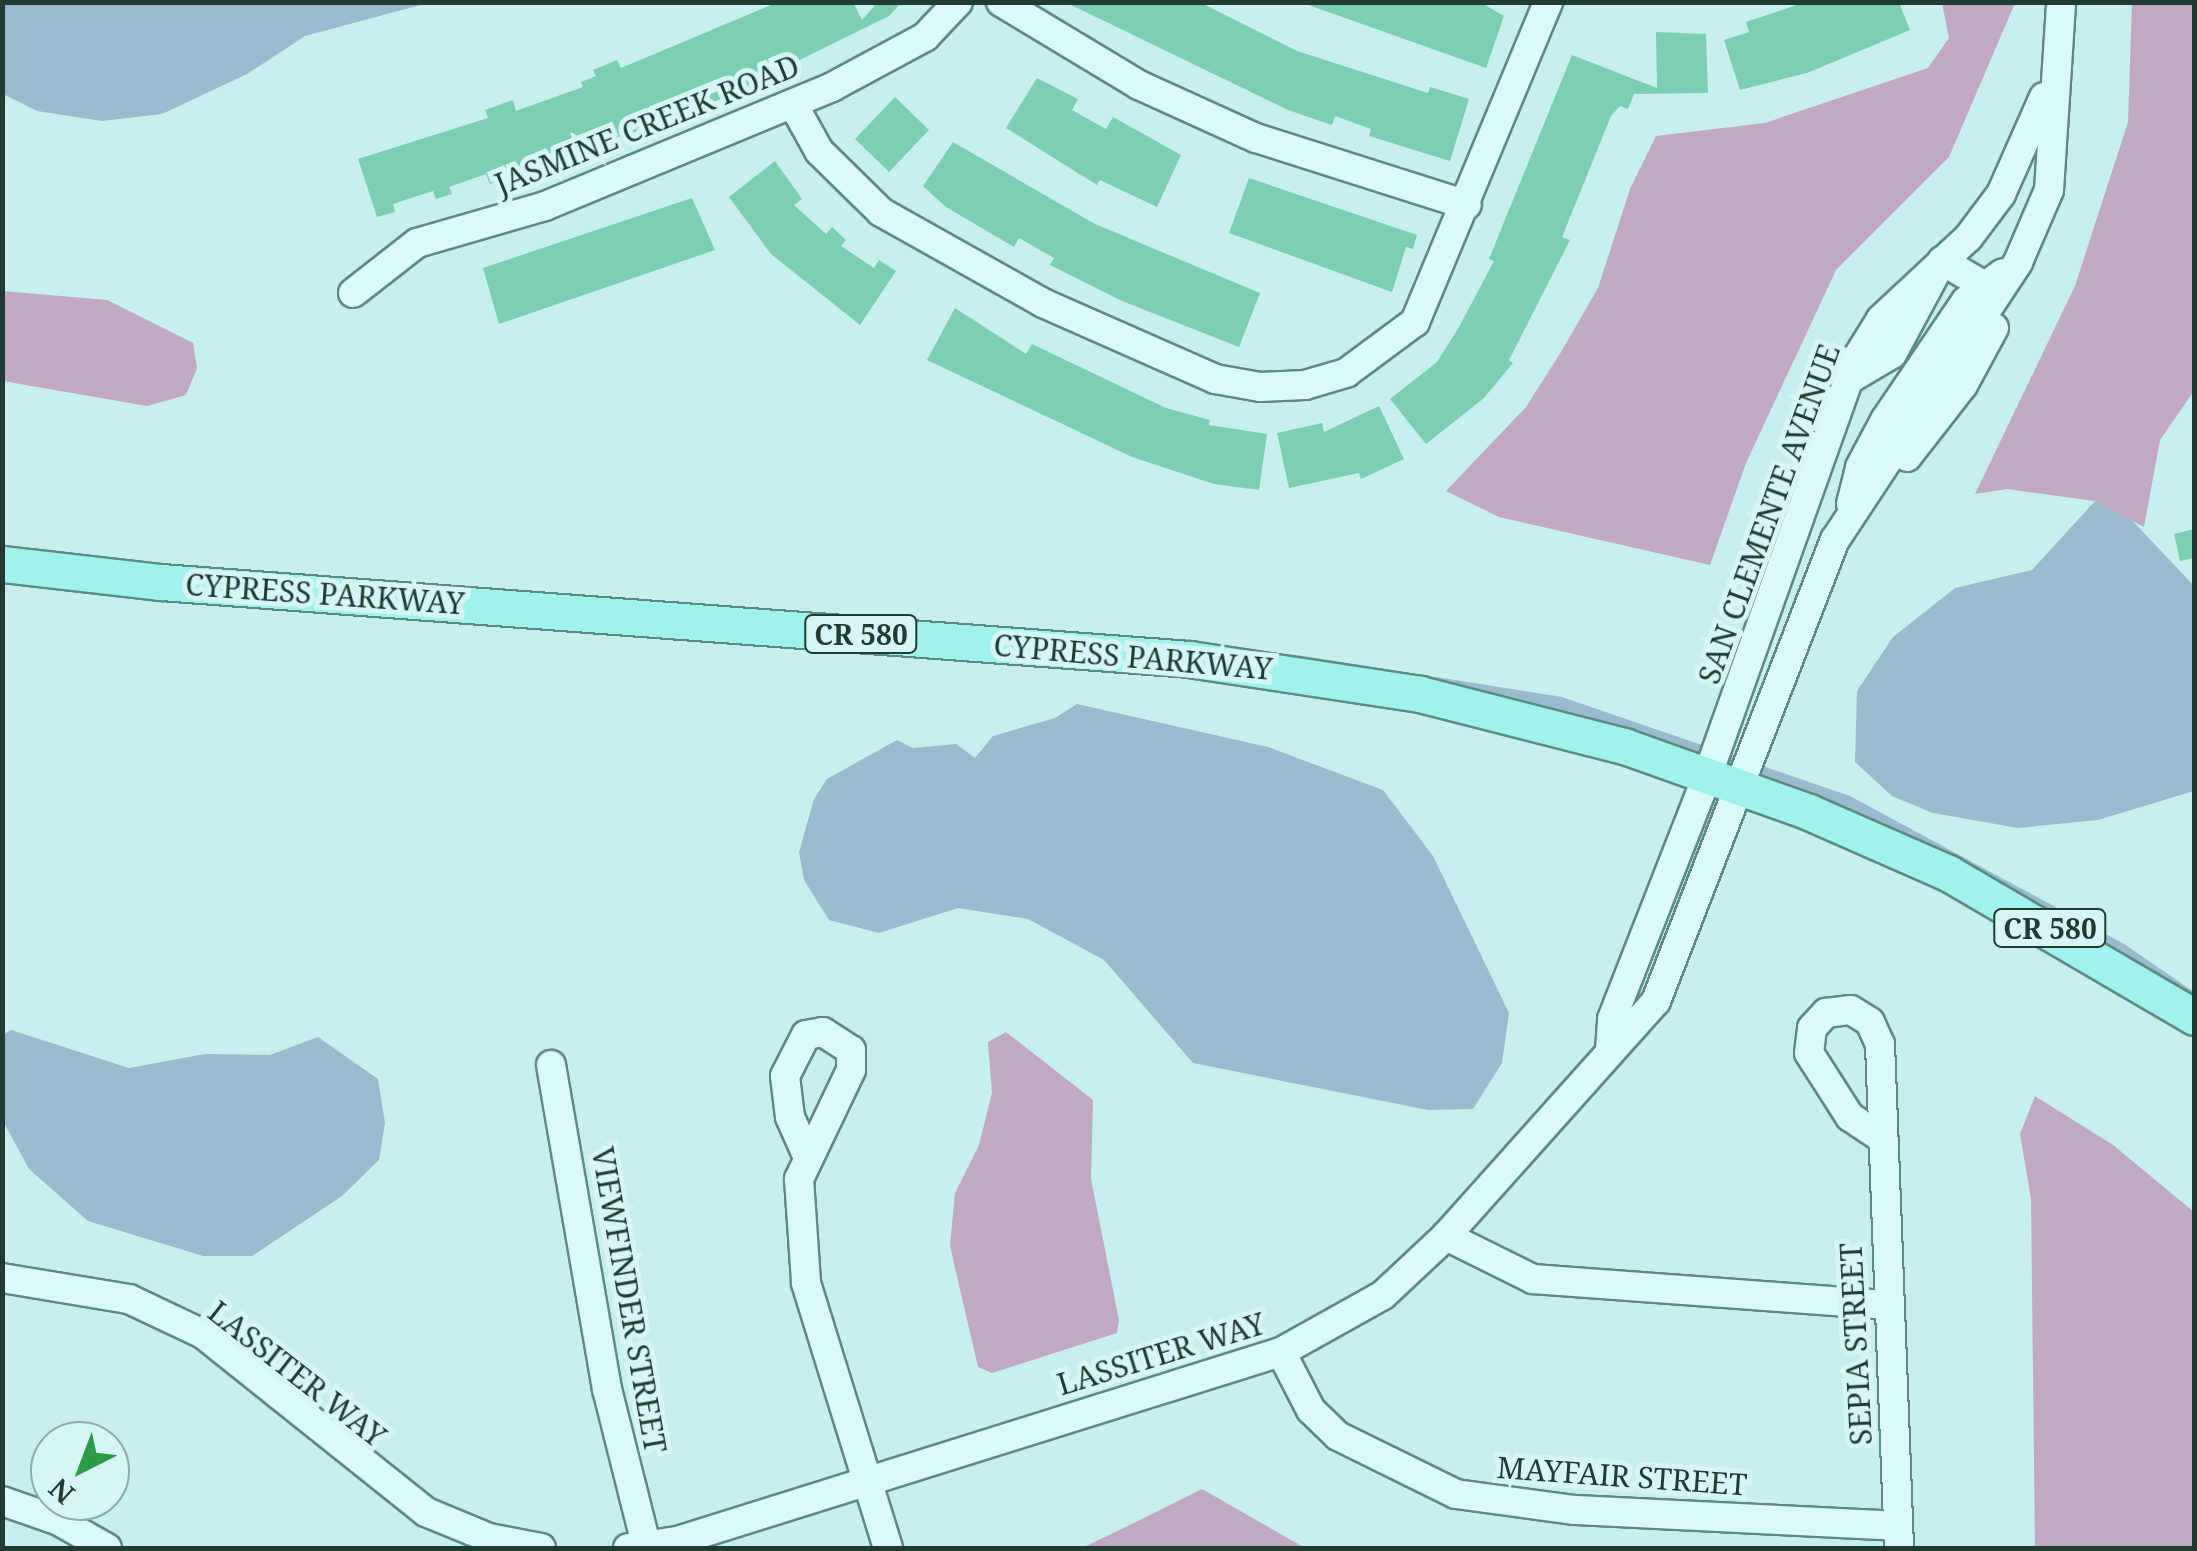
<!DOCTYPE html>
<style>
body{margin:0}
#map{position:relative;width:2197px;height:1551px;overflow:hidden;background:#c6efed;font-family:"Noto Serif",serif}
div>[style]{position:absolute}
.green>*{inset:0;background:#9abbce}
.water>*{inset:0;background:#c1a8c3}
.building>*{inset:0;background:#7cceb2}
.roads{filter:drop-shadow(2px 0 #5b8b81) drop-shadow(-2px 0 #5b8b81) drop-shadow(0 2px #5b8b81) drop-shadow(0 -2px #5b8b81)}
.minor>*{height:28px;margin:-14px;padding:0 14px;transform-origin:14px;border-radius:14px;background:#daf9f8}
.major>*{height:35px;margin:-17.5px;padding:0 17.5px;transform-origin:17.5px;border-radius:17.5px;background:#9ff2ed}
span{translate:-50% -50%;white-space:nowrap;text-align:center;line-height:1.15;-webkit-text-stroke:10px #d6f6f5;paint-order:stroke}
.shield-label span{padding:2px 8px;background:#d6f6f5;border:2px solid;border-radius:8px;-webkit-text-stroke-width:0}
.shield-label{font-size:28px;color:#1f3b34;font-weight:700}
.street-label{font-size:30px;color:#1f3b34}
.frame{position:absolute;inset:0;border:5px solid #1f3b34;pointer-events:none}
.north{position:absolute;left:30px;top:1421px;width:100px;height:100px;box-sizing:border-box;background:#d6f6f5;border:2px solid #8daba8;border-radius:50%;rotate:222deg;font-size:28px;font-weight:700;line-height:40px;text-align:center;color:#1f3b34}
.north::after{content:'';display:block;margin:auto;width:35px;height:45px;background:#2b9b46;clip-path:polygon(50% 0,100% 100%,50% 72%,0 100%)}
</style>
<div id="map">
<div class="green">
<i style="clip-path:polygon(2px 3px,3px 2px,428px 3px,305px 36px,247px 74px,162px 114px,102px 121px,37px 111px,3px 94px)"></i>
<i style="clip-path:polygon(2095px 501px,2130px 518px,2194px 586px,2194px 791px,2098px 820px,2018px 828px,1933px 813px,1892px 796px,1855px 762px,1857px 691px,1893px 637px,1955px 588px,2032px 570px)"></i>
<i style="clip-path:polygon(1115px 642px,1297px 655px,1562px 697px,1850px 796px,2124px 944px,2194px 992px,2194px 1004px,1815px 802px)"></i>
<i style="clip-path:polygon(1077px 704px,1268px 747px,1383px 790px,1433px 856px,1509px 1013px,1502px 1063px,1473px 1109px,1428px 1110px,1193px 1063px,1104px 960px,1028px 919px,958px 908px,879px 933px,829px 920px,804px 880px,799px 852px,814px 799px,827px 779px,897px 740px,913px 748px,956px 744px,975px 758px,993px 736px,1055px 718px)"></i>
<i style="clip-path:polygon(11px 1030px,129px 1068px,205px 1054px,270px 1055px,318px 1037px,378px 1079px,385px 1123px,379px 1160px,342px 1196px,252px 1256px,203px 1256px,88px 1221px,29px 1169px,3px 1121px,3px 1035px)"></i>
</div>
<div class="water">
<i style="clip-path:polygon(1942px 3px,2015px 3px,1949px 157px,1836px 270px,1746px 463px,1710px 565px,1499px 517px,1446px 491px,1526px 407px,1561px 352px,1598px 288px,1630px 189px,1656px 136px,1765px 123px,1928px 68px,1949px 38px)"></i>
<i style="clip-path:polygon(2132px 3px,2194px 3px,2194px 391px,2160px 440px,2144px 527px,2095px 501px,2007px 489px,1975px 494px,2075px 286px,2128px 122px)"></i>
<i style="clip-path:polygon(2px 291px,107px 300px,193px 343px,197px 368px,186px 395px,147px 406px,3px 381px)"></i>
<i style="clip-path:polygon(1006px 1032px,1093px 1100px,1091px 1179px,1119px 1320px,1117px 1333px,992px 1373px,978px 1367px,950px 1246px,955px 1193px,979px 1145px,992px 1093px,988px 1042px)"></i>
<i style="clip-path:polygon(2035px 1096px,2113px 1145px,2194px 1212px,2194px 1548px,2035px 1548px,2031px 1199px,2020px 1134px)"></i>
<i style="clip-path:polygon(1202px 1489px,1305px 1548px,1082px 1548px,1142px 1519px)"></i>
</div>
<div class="building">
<i style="clip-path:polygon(778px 2px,853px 2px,862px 20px,878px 2px,902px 2px,889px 16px,714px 102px,684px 113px,679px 101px,641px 118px,645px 128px,612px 141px,490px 184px,486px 174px,449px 187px,452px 194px,436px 199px,433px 191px,393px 204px,395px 212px,377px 217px,358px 159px,488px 118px,485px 110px,513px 100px,516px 111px,583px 87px,581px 82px,596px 76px,593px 70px,617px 60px,621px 68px)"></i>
<i style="clip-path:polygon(1065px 2px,1199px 2px,1297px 51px,1428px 93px,1430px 87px,1469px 99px,1450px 161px,1369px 136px,1371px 129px,1335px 116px,1332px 125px,1288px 110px)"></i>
<i style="clip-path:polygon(1300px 2px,1480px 2px,1504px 16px,1486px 68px)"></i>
<i style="clip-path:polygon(1806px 2px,1899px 2px,1910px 30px,1807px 73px,1740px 90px,1724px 40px,1749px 32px,1746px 22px)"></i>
<i style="clip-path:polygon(1656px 32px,1706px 34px,1708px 93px,1634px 94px,1628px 109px,1620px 106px,1611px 116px,1562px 237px,1570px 240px,1509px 360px,1513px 363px,1484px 398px,1426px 444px,1390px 399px,1437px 362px,1459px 327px,1494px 261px,1489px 259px,1572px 55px,1657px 88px)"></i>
<i style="clip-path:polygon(1037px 78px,1078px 99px,1072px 110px,1106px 129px,1113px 117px,1181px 155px,1157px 207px,1100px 180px,1097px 185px,1006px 128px)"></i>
<i style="clip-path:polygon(895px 97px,929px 130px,889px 172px,855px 139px)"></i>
<i style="clip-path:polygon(953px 142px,1095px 224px,1260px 293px,1239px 347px,1122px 301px,1050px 265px,1054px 258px,1019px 238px,1014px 247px,946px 207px,923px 186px)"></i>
<i style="clip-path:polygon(775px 161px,802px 199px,794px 205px,826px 234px,832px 227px,846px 240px,841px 246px,874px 268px,879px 260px,896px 271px,860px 325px,771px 254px,729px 197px)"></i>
<i style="clip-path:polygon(1249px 178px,1417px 235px,1413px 249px,1406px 247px,1392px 292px,1229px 233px)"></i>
<i style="clip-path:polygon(692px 198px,715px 250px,499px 324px,483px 268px)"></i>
<i style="clip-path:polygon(955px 308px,1026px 354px,1032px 344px,1166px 408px,1210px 420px,1209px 425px,1267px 434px,1259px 490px,1214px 484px,1132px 457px,927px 360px)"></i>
<i style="clip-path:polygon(1379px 406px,1404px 459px,1361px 479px,1359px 473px,1289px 488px,1277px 433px,1322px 423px,1324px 432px)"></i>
<i style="clip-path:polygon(2194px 529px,2194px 558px,2180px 561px,2174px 534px)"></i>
</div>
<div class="roads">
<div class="minor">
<i style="left:1001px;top:2px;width:161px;rotate:31deg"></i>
<i style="left:1139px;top:85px;width:128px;rotate:24.4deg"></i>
<i style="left:1256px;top:138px;width:221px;rotate:17.6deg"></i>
<i style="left:793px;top:104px;width:54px;rotate:61deg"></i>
<i style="left:819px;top:151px;width:87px;rotate:44.5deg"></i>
<i style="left:881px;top:212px;width:186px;rotate:29.3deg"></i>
<i style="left:1043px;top:303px;width:188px;rotate:23.8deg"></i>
<i style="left:1215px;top:379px;width:46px;rotate:10.1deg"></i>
<i style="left:1260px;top:387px;width:45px;rotate:-2.5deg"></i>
<i style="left:1305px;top:385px;width:43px;rotate:-16.3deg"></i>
<i style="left:1346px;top:373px;width:86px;rotate:-36.5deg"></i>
<i style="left:1415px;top:322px;width:347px;rotate:-67.4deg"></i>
<i style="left:353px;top:293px;width:81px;rotate:-38deg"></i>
<i style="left:417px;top:243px;width:133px;rotate:-16.1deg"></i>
<i style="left:545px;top:206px;width:311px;rotate:-22.5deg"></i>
<i style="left:832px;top:87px;width:106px;rotate:-28.3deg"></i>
<i style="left:925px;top:37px;width:48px;rotate:-46.7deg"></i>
<i style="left:1848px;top:380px;width:51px;rotate:-30.6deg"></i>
<i style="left:1892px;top:354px;width:106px;rotate:-61.7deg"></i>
<i style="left:1942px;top:261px;width:50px;rotate:30.2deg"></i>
<i style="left:1907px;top:457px;width:91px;rotate:-52.1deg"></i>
<i style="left:1963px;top:385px;width:65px;rotate:-61.5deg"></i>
<i style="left:1851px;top:504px;width:38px;rotate:-76deg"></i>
<i style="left:1860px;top:467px;width:53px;rotate:-62deg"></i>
<i style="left:1885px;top:420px;width:144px;rotate:-55.8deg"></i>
<i style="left:1966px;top:301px;width:46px;rotate:-37.1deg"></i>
<i style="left:1610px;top:1050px;width:31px;rotate:-86deg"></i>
<i style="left:1612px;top:1019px;width:263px;rotate:-68.6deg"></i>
<i style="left:1708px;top:774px;width:438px;rotate:-70.4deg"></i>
<i style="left:1855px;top:361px;width:49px;rotate:-58.2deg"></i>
<i style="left:1881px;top:319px;width:119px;rotate:-43deg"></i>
<i style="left:1968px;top:238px;width:55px;rotate:-53.1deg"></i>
<i style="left:2001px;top:194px;width:106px;rotate:-66.1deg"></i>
<i style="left:551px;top:1065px;width:329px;rotate:80.2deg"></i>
<i style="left:607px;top:1389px;width:164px;rotate:75.9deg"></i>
<i style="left:1880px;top:1137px;width:36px;rotate:-146deg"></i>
<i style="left:1850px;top:1117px;width:76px;rotate:-122.6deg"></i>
<i style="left:1809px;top:1053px;width:25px;rotate:-83deg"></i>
<i style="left:1812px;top:1028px;width:21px;rotate:-47deg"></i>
<i style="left:1826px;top:1013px;width:25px;rotate:-7deg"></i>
<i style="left:1851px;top:1010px;width:22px;rotate:32deg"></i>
<i style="left:1870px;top:1022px;width:24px;rotate:66deg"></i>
<i style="left:1880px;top:1044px;width:504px;rotate:87.84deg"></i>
<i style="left:806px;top:1153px;width:39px;rotate:-114deg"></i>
<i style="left:790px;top:1117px;width:41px;rotate:-97deg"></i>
<i style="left:785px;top:1076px;width:46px;rotate:-62.9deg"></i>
<i style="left:806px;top:1035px;width:17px;rotate:-10deg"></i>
<i style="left:823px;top:1032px;width:33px;rotate:33deg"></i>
<i style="left:851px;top:1050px;width:20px;rotate:90deg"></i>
<i style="left:851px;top:1070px;width:121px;rotate:115.5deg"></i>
<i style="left:799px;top:1179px;width:104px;rotate:86.1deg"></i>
<i style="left:806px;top:1283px;width:277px;rotate:72.8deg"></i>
<i style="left:1446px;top:1236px;width:97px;rotate:26.3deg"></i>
<i style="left:1533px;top:1279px;width:353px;rotate:4.2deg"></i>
<i style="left:2px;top:1278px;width:129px;rotate:9.4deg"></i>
<i style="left:129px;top:1299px;width:82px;rotate:25.3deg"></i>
<i style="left:203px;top:1334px;width:285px;rotate:38.6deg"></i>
<i style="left:426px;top:1512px;width:68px;rotate:22.4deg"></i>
<i style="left:489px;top:1538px;width:53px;rotate:10.9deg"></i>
<i style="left:1281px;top:1352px;width:65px;rotate:62.7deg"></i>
<i style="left:1311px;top:1410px;width:37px;rotate:44deg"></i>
<i style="left:1338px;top:1436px;width:131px;rotate:26.2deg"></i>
<i style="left:1456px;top:1494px;width:120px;rotate:7.7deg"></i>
<i style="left:1575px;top:1510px;width:322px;rotate:2.8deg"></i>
<i style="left:2px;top:1501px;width:60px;rotate:19.3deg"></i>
<i style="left:59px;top:1521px;width:55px;rotate:29.4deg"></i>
<i style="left:628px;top:1548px;width:49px;rotate:-8.1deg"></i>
<i style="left:677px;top:1541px;width:633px;rotate:-17.38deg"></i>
<i style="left:1281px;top:1352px;width:117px;rotate:-29.2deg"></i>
<i style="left:1383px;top:1295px;width:86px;rotate:-43.1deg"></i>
<i style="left:1446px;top:1236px;width:315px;rotate:-48.2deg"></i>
<i style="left:1656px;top:1001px;width:495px;rotate:-68.8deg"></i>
<i style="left:1835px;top:540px;width:333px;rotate:-56.6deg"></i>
<i style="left:2018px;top:262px;width:78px;rotate:-66.7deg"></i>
<i style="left:2049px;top:190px;width:188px;rotate:-86.3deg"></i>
</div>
<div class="major">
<i style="left:2px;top:564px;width:160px;rotate:6.5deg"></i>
<i style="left:161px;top:582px;width:1031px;rotate:4.28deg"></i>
<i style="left:1189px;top:659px;width:234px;rotate:8.6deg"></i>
<i style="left:1420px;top:694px;width:211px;rotate:14.3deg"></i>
<i style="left:1624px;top:746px;width:196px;rotate:19.6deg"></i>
<i style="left:1809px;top:812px;width:152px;rotate:23.7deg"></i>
<i style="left:1948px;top:873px;width:285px;rotate:30.3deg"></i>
</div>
</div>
<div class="shield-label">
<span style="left:861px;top:634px">CR 580</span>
<span style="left:2050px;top:928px">CR 580</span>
</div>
<div class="street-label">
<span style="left:647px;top:125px;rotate:-22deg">JASMINE CREEK ROAD</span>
<span style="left:1769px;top:514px;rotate:-70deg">SAN CLEMENTE AVENUE</span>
<span style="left:325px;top:594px;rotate:4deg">CYPRESS PARKWAY</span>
<span style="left:1133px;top:657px;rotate:5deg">CYPRESS PARKWAY</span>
<span style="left:629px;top:1300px;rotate:80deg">VIEWFINDER STREET</span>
<span style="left:1856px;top:1344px;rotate:-93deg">SEPIA STREET</span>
<span style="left:1161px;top:1354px;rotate:-17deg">LASSITER WAY</span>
<span style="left:297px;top:1374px;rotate:38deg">LASSITER WAY</span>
<span style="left:1622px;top:1476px;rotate:4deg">MAYFAIR STREET</span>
</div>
<div class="frame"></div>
<div class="north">N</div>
</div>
